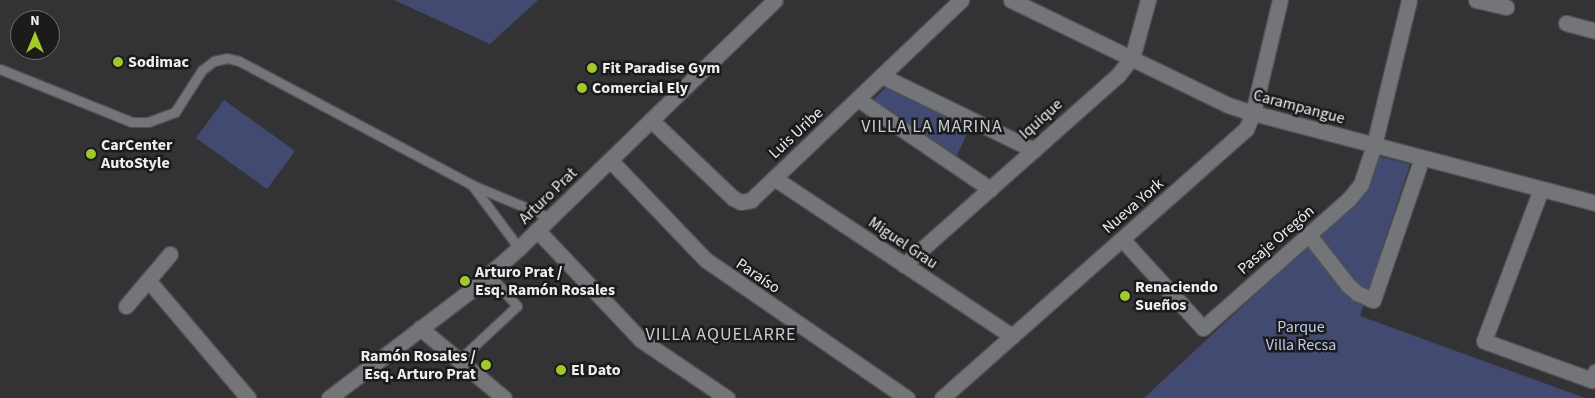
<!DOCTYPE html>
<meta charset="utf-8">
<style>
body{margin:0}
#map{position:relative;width:1595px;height:398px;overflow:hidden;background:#333336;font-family:"Source Sans 3",sans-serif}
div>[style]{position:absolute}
.green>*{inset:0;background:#424a71}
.roads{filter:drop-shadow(1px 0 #525254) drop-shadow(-1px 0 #525254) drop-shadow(0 1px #525254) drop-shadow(0 -1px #525254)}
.service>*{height:9px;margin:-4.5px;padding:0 4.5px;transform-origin:4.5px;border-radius:4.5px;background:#747578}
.minor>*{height:15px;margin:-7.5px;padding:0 7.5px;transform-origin:7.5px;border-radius:7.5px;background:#747578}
.tertiary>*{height:15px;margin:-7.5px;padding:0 7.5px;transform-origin:7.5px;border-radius:7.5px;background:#747578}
.dots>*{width:14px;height:14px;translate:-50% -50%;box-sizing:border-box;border:2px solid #1b1b1c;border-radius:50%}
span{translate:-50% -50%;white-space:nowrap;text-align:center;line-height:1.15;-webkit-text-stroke:5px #1b1b1c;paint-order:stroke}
.poi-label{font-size:16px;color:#eeeef0;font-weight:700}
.left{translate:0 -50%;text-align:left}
.right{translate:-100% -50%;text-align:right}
.street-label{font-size:16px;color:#eeeef0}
.park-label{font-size:16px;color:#bcc7f4}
.neighbourhood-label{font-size:18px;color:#cbcccf;letter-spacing:1px}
.north{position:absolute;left:10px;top:10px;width:50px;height:50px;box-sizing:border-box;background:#1b1b1c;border:1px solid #6f6f71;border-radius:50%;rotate:0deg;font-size:14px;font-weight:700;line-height:20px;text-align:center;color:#eeeef0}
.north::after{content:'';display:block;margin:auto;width:18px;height:22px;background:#a1c92a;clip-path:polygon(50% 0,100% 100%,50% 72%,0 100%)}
</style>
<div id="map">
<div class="green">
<i style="clip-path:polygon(394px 0,538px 0,490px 44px)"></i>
<i style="clip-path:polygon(886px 87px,970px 128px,954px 161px,871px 102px)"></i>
<i style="clip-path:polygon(224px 100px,295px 151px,267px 189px,196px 138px)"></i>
<i style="clip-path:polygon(1373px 155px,1410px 164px,1360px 316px,1585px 398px,1144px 398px,1361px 196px)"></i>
</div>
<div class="roads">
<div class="service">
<i style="left:0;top:69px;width:142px;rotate:21.9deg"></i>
<i style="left:132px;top:122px;width:16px"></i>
<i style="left:148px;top:122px;width:29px;rotate:-20deg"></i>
<i style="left:175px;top:112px;width:50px;rotate:-57.3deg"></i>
<i style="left:202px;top:70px;width:15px;rotate:-37deg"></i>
<i style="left:214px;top:61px;width:13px;rotate:-13deg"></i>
<i style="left:227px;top:58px;width:12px;rotate:14deg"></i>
<i style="left:239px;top:61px;width:264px;rotate:28deg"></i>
<i style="left:472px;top:185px;width:86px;rotate:22.7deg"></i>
<i style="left:472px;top:185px;width:79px;rotate:53.3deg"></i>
<i style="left:459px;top:360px;width:79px;rotate:-43deg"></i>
<i style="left:517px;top:306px;width:43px;rotate:-131.2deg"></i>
</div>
<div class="minor">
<i style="left:1476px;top:0;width:31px;rotate:13deg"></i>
<i style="left:1566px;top:23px;width:30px;rotate:15deg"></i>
<i style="left:882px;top:76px;width:169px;rotate:26deg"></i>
<i style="left:858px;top:99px;width:160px;rotate:34.3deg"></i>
<i style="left:651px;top:120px;width:113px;rotate:43.6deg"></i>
<i style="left:733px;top:198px;width:9px;rotate:27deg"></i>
<i style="left:741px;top:202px;width:10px;rotate:-11deg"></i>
<i style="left:751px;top:200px;width:290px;rotate:-43.6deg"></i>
<i style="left:610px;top:160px;width:139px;rotate:46.2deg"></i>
<i style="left:706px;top:260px;width:244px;rotate:34.5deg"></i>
<i style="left:774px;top:178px;width:286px;rotate:33.6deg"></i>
<i style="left:1541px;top:189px;width:162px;rotate:110.6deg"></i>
<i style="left:1484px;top:341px;width:115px;rotate:19.9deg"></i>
<i style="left:1592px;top:380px;width:9px;rotate:-69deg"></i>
<i style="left:537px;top:230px;width:151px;rotate:46.6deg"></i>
<i style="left:641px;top:340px;width:104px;rotate:34deg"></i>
<i style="left:1308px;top:234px;width:65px;rotate:51.9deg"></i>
<i style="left:1348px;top:285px;width:12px;rotate:42deg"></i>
<i style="left:1357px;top:293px;width:17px;rotate:24deg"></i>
<i style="left:1373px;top:300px;width:150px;rotate:-71deg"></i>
<i style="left:1122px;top:239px;width:120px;rotate:47.7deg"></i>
<i style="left:1203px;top:328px;width:195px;rotate:-41.5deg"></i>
<i style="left:1349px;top:199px;width:19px;rotate:-51deg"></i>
<i style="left:1361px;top:184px;width:41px;rotate:-71.6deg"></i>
<i style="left:1374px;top:145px;width:149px;rotate:-76.4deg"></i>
<i style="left:904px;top:265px;width:286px;rotate:-41.6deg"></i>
<i style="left:1118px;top:75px;width:22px;rotate:-51deg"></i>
<i style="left:1132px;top:58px;width:60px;rotate:-74.6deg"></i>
<i style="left:148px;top:280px;width:155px;rotate:49.7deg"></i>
<i style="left:126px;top:306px;width:68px;rotate:-49.8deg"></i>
<i style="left:942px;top:398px;width:406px;rotate:-41.5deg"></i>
<i style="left:1246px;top:129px;width:17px;rotate:-66deg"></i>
<i style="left:1253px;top:113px;width:116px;rotate:-76.6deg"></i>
</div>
<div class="tertiary">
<i style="left:1011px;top:0;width:241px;rotate:25.8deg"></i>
<i style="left:1228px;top:105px;width:26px;rotate:18deg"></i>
<i style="left:1253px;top:113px;width:354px;rotate:14.7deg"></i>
<i style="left:420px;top:328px;width:109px;rotate:39.8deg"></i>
<i style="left:329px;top:398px;width:177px;rotate:-37.2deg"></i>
<i style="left:470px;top:291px;width:65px;rotate:-41.3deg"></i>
<i style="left:519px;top:248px;width:356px;rotate:-44.1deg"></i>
</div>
</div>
<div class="dots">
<i style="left:118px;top:62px;background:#a1c92a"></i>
<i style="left:592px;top:68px;background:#a1c92a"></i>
<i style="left:582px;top:88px;background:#a1c92a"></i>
<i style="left:91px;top:154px;background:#a1c92a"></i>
<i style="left:465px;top:281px;background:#a1c92a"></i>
<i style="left:1125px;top:296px;background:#a1c92a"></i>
<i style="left:486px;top:365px;background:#a1c92a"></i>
<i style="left:561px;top:370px;background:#a1c92a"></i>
</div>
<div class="poi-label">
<span class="left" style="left:128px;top:62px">Sodimac</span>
<span class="left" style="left:602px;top:68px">Fit Paradise Gym</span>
<span class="left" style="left:592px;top:88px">Comercial Ely</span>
<span class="left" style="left:101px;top:154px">CarCenter<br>AutoStyle</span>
<span class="left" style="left:475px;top:281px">Arturo Prat /<br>Esq. Ramón Rosales</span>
<span class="left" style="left:1135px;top:296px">Renaciendo<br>Sueños</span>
<span class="right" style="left:476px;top:365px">Ramón Rosales /<br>Esq. Arturo Prat</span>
<span class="left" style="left:571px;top:370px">El Dato</span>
</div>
<div class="street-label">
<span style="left:1299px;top:107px;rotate:15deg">Carampangue</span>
<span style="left:1041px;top:119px;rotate:-42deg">Iquique</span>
<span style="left:796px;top:133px;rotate:-43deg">Luis Uribe</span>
<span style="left:548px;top:196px;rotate:-44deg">Arturo Prat</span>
<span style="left:1133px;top:206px;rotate:-41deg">Nueva York</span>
<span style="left:1276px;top:240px;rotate:-41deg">Pasaje Oregón</span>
<span style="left:903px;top:243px;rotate:34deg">Miguel Grau</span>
<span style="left:758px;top:276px;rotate:34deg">Paraíso</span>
</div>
<div class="park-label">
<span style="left:1301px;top:336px">Parque<br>Villa Recsa</span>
</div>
<div class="neighbourhood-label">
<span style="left:932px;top:127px">VILLA LA MARINA</span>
<span style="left:721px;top:335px">VILLA AQUELARRE</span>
</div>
<div class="north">N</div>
</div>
